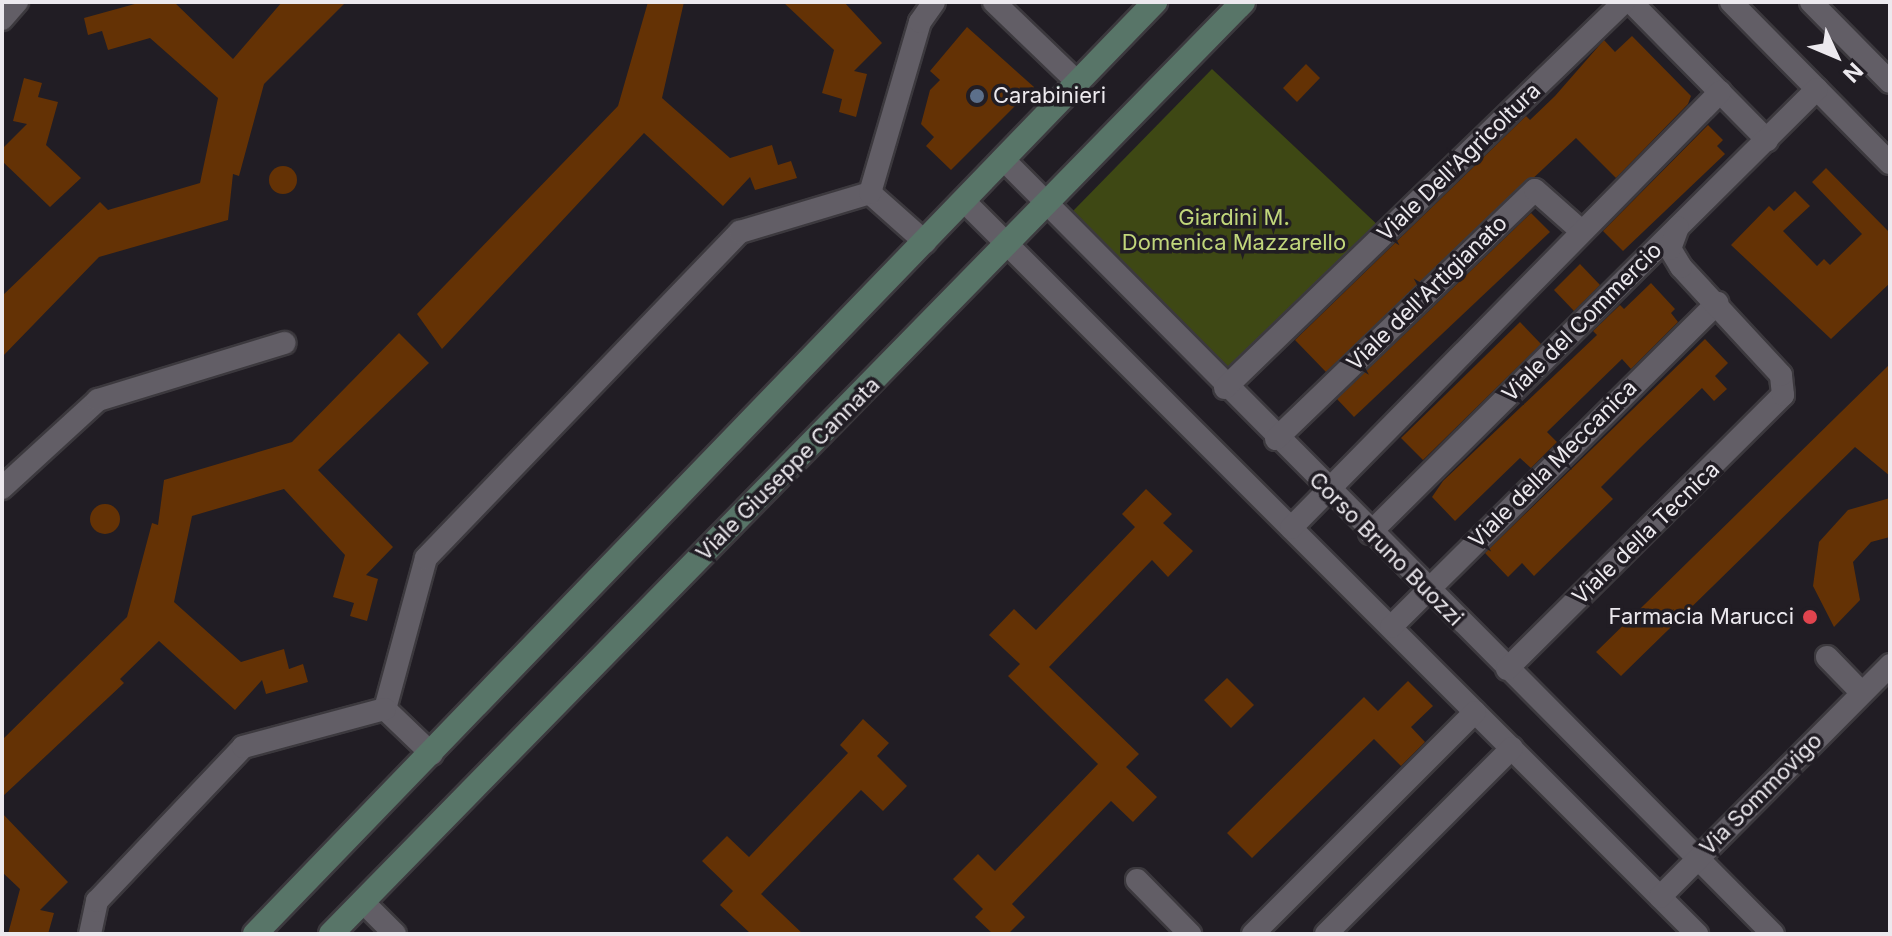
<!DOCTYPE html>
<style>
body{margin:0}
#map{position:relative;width:1892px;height:936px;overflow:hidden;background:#211d24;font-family:Inter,sans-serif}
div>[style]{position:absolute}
.green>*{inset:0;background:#3e4814}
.building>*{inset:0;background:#643205}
.round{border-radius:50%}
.roads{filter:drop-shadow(2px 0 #3c393e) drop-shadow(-2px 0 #3c393e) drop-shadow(0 2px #3c393e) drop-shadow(0 -2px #3c393e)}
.street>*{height:22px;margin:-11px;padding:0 11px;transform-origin:11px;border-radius:11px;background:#625e66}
.secondary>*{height:24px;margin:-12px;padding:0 12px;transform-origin:12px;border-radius:12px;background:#587568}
.dots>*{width:22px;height:22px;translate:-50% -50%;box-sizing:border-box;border:4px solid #211d24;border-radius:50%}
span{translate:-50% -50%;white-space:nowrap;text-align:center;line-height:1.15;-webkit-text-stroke:7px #211d24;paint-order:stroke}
.poi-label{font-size:22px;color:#ece9ee}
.left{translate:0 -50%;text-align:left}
.right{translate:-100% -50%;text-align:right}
.street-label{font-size:22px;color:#ece9ee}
.park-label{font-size:22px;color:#c1d67b}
.frame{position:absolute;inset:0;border:4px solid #ece9ee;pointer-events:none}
.north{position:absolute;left:1796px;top:16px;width:80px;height:80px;-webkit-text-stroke:6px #211d24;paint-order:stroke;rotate:134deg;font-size:22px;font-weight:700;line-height:32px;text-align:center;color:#ece9ee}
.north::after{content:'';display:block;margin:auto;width:28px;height:36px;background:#ece9ee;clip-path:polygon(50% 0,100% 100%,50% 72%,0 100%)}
</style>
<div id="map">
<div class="green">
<i style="clip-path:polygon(1212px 69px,1382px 229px,1231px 374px,1073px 211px)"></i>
</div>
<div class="building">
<i style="clip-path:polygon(142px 2px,174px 2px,233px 59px,282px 2px,346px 2px,264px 84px,239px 176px,233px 174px,228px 220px,99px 257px,2px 357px,2px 296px,100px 202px,108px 210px,200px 183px,218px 98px,150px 38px,108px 50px,102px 31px,88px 35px,84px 18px)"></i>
<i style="clip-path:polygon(648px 2px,684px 2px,662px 98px,730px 158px,772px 145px,778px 165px,791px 161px,797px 178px,755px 190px,750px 177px,723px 206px,644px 133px,442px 349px,417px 314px,618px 106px)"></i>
<i style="clip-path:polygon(783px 2px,844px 2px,882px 43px,854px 71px,867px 74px,856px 117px,839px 112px,842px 99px,822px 93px,834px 50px)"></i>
<i style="clip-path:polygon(967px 27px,1034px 87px,951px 170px,926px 146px,934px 137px,921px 124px,930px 90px,940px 80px,930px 71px)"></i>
<i style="clip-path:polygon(1632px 36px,1691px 96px,1688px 104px,1616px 178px,1576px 138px,1326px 372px,1295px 340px,1526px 116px,1530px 120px,1555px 96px,1604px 40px,1615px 52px)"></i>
<i style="clip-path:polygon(1306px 64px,1320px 78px,1297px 102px,1283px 88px)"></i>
<i style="clip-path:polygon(24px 78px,42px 83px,38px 97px,58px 102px,46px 145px,81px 178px,50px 207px,2px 161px,2px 149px,27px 124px,13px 121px)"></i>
<i style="clip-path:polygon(1708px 125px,1723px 140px,1717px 146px,1725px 154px,1623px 251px,1603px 231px)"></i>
<i class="round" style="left:269px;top:166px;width:28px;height:28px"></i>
<i style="clip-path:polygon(1826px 168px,1890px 233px,1890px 283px,1831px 339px,1731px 245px,1769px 206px,1774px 211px,1795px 191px,1810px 206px,1783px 231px,1817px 266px,1824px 259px,1830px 265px,1862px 234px,1812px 182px)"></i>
<i style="clip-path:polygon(1531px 213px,1550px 232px,1354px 417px,1337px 399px)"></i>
<i style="clip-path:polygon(1580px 264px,1600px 285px,1574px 311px,1554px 290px)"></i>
<i style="clip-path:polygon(1651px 283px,1675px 309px,1671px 313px,1678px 322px,1631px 369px,1622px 359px,1547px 432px,1557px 442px,1531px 468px,1520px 458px,1455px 521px,1432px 497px,1443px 481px,1597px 335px,1593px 331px,1620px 305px,1624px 309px)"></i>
<i style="clip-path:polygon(1520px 322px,1541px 344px,1423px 460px,1401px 438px)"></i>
<i style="clip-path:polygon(399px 333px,429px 363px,318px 470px,393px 547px,366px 575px,378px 579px,367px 621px,350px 616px,354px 603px,333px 597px,345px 555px,284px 489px,192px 516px,174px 602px,241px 662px,284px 649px,289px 669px,303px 664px,308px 682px,266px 694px,262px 680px,235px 710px,159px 641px,120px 679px,124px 683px,2px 797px,2px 740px,127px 617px,152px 523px,158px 525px,164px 480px,292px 442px)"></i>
<i style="clip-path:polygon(1705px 339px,1728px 363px,1715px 376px,1727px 389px,1714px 401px,1702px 388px,1640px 448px,1601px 487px,1613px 499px,1534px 576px,1522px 563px,1508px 577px,1485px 553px)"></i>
<i style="clip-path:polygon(1890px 364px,1890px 476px,1855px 447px,1621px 676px,1596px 652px)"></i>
<i style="clip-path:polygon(1146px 489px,1172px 514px,1163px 523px,1193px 551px,1168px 577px,1152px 560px,1049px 667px,1139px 754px,1126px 767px,1157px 797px,1133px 822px,1111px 801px,1012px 904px,1025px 917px,1008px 934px,993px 934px,975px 917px,983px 909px,953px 879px,978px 854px,995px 871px,1098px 764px,1008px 676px,1020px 664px,989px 635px,1014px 609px,1036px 630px,1135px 527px,1122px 514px)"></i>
<i style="clip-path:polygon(1890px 498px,1890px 537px,1871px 542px,1853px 562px,1860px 600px,1834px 627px,1813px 586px,1819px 542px,1848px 510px)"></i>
<i class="round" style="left:90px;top:504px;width:30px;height:30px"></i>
<i style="clip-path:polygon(1227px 678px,1254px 705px,1231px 728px,1204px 700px)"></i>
<i style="clip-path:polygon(1408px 681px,1433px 706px,1411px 727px,1425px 742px,1401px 766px,1374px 739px,1252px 858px,1227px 833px,1364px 697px,1378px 711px)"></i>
<i style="clip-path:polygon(863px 719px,889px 743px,877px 756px,907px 786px,883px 811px,861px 790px,761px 894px,803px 934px,751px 934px,720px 905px,733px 891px,702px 861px,727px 836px,749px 857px,848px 753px,840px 745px)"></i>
<i style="clip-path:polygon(2px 813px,68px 882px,40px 910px,54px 913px,48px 934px,8px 934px,20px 889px,2px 872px)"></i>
</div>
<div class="roads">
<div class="street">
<i style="left:994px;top:2px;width:115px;rotate:43.9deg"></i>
<i style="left:1631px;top:2px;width:194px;rotate:45.4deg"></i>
<i style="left:1731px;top:2px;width:226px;rotate:45.4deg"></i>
<i style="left:1811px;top:2px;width:112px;rotate:45.4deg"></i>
<i style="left:2px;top:19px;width:23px;rotate:-49deg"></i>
<i style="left:1004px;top:160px;width:1091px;rotate:45.19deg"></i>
<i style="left:870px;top:193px;width:74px;rotate:41.7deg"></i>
<i style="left:964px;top:201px;width:1037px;rotate:45deg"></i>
<i style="left:1225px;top:388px;width:555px;rotate:-44.05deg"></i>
<i style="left:1276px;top:439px;width:359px;rotate:-43.9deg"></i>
<i style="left:1535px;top:190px;width:60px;rotate:41.6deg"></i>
<i style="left:2px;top:488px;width:130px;rotate:-42.5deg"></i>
<i style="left:98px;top:400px;width:195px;rotate:-17deg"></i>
<i style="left:1291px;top:528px;width:612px;rotate:-45.46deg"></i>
<i style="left:1370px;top:533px;width:630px;rotate:-44.81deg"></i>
<i style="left:1391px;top:627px;width:460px;rotate:-44.8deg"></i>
<i style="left:1827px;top:657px;width:50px;rotate:45.8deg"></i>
<i style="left:1507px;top:669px;width:389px;rotate:-44.8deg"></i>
<i style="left:1783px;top:395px;width:20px;rotate:-96deg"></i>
<i style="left:1781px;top:375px;width:147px;rotate:-132.8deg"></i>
<i style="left:1681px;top:267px;width:21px;rotate:-121deg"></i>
<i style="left:1670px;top:249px;width:23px;rotate:-70deg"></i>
<i style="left:385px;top:709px;width:156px;rotate:-74.8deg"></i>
<i style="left:426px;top:558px;width:453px;rotate:-46.1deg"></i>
<i style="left:740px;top:232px;width:136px;rotate:-16.7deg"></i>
<i style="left:870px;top:193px;width:178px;rotate:-73.7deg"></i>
<i style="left:920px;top:22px;width:24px;rotate:-55deg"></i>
<i style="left:385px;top:709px;width:65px;rotate:43.8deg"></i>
<i style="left:1137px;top:880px;width:76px;rotate:45.5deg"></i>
<i style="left:1660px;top:897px;width:327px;rotate:-45.2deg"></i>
<i style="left:363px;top:902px;width:45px;rotate:45deg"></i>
<i style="left:90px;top:934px;width:34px;rotate:-78deg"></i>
<i style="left:97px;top:901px;width:212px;rotate:-46.5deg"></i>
<i style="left:243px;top:747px;width:147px;rotate:-15deg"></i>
<i style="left:1253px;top:934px;width:314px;rotate:-45deg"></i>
<i style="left:1326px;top:934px;width:263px;rotate:-45deg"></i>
</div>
<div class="secondary">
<i style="left:255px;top:934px;width:1296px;rotate:-46deg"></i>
<i style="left:331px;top:934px;width:1304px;rotate:-45.62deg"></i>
</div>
</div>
<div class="dots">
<i style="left:977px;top:96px;background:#5c6f8a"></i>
<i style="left:1810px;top:617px;background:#e0444e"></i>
</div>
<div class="poi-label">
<span class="left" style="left:993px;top:96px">Carabinieri</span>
<span class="right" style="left:1794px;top:617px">Farmacia Marucci</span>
</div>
<div class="street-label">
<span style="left:1459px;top:162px;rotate:-44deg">Viale Dell'Agricoltura</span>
<span style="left:1427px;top:293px;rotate:-44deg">Viale dell'Artigianato</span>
<span style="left:1582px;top:322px;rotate:-45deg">Viale del Commercio</span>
<span style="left:1553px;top:464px;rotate:-45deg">Viale della Meccanica</span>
<span style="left:788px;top:469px;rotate:-45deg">Viale Giuseppe Cannata</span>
<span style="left:1646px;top:533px;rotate:-44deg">Viale della Tecnica</span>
<span style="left:1386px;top:549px;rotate:45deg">Corso Bruno Buozzi</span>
<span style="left:1761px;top:794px;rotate:-45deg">Via Sommovigo</span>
</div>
<div class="park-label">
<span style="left:1234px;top:230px">Giardini M.<br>Domenica Mazzarello</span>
</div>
<div class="frame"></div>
<div class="north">N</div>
</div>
